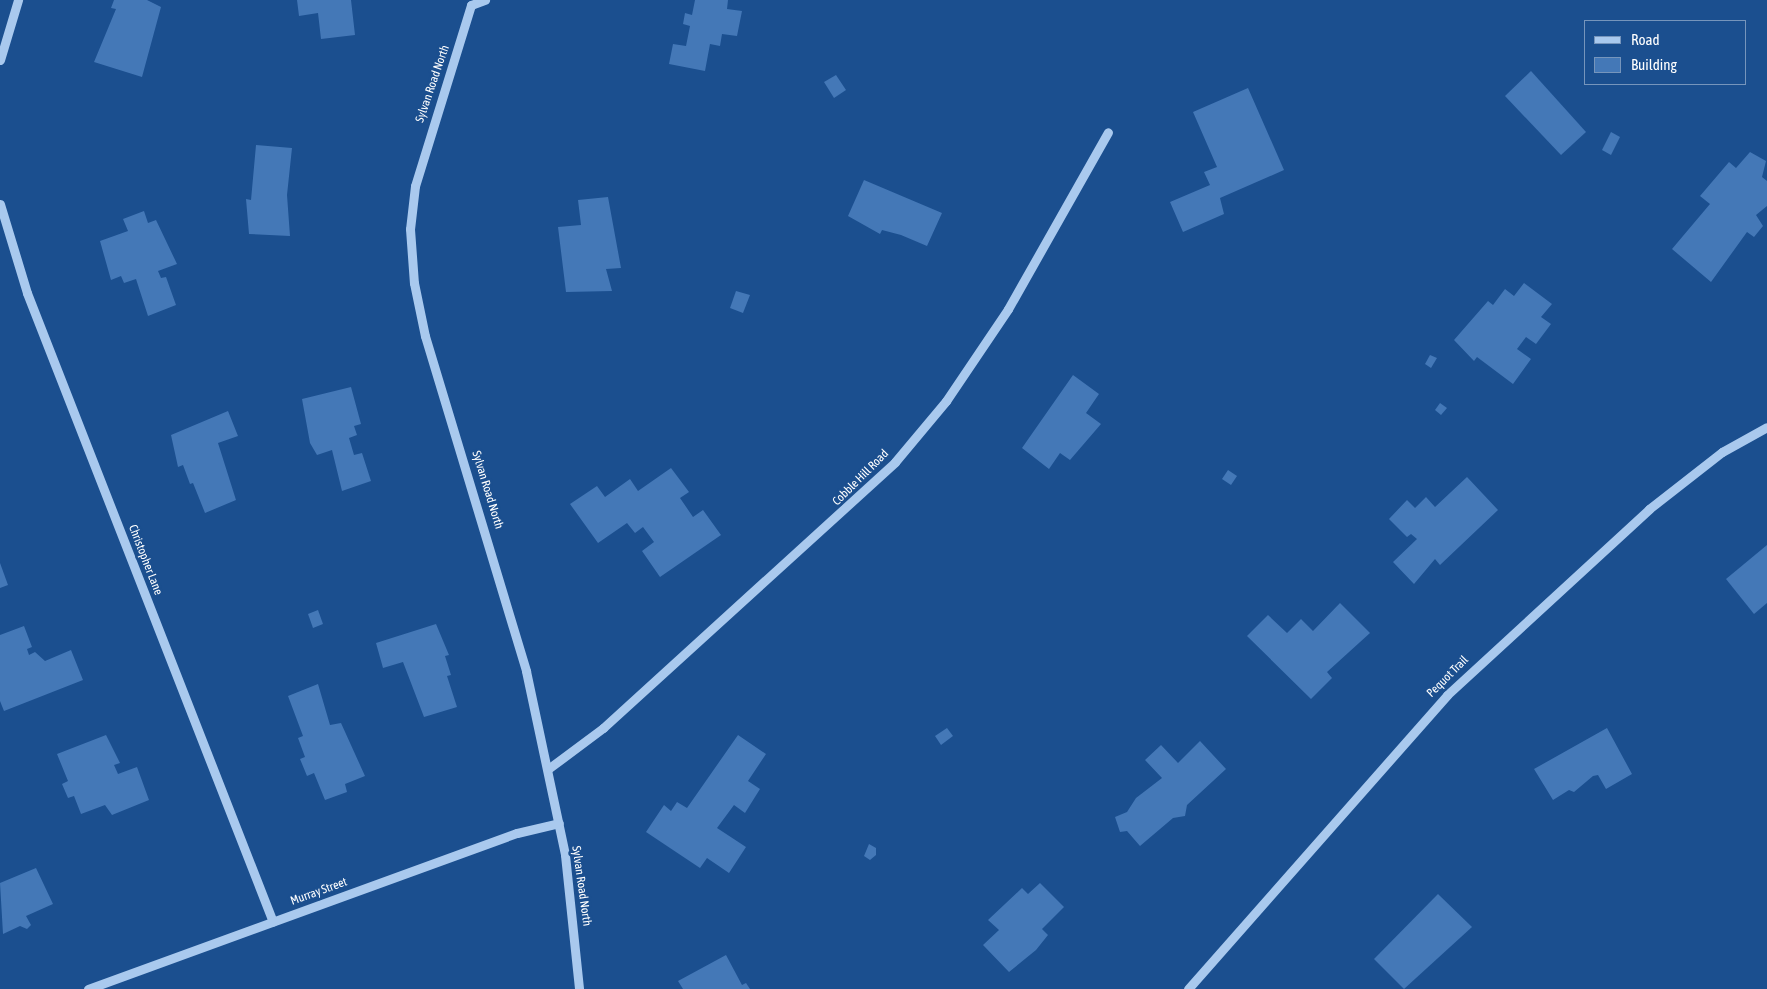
<!DOCTYPE html>
<style>
body{margin:0}
#map{position:relative;width:1767px;height:989px;overflow:hidden;background:#1b4f8f;font-family:"Asap Condensed",sans-serif}
div>[style]{position:absolute}
.building>*{inset:0;background:#4478b7}
.minor>*{height:9px;margin:-4.5px;padding:0 4.5px;transform-origin:4.5px;border-radius:4.5px;background:#a9c9ee}
span{translate:-50% -50%;white-space:nowrap;text-align:center;line-height:1.15;-webkit-text-stroke:5px #1b4f8f;paint-order:stroke}
.street-label{font-size:12px;color:#fff}
.legend{position:absolute;left:1584px;top:20px;width:162px;height:65px;box-sizing:border-box;background:#1b4f8f;border:1px solid #7695bc;margin:0;padding:6px 9px;list-style:none;font-size:15px;color:#fff}
.legend li{display:flex;align-items:center;gap:10px;height:25px}
.legend b{width:25px;border:1px solid #7695bc}
</style>
<div id="map">
<div class="building">
<i style="clip-path:polygon(114px 0,147px 0,161px 7px,142px 77px,94px 62px,116px 9px,111px 8px)"></i>
<i style="clip-path:polygon(297px 0,351px 0,355px 35px,321px 39px,318px 13px,299px 16px)"></i>
<i style="clip-path:polygon(695px 0,728px 0,727px 9px,742px 11px,737px 36px,722px 34px,720px 46px,710px 44px,705px 71px,669px 64px,673px 44px,686px 46px,690px 26px,683px 24px,685px 13px,692px 15px)"></i>
<i style="clip-path:polygon(1531px 71px,1586px 132px,1561px 155px,1505px 96px)"></i>
<i style="clip-path:polygon(836px 75px,846px 90px,834px 98px,824px 82px)"></i>
<i style="clip-path:polygon(1248px 88px,1284px 170px,1220px 198px,1224px 214px,1183px 232px,1170px 202px,1210px 185px,1204px 172px,1217px 167px,1193px 112px)"></i>
<i style="clip-path:polygon(1611px 132px,1620px 137px,1611px 155px,1602px 150px)"></i>
<i style="clip-path:polygon(256px 145px,292px 148px,287px 195px,290px 236px,249px 234px,246px 199px,251px 200px)"></i>
<i style="clip-path:polygon(1750px 152px,1766px 161px,1762px 177px,1767px 181px,1767px 206px,1756px 215px,1763px 226px,1754px 237px,1747px 232px,1711px 282px,1672px 249px,1710px 204px,1700px 196px,1729px 162px,1736px 168px)"></i>
<i style="clip-path:polygon(864px 180px,942px 213px,927px 246px,901px 235px,882px 230px,880px 234px,848px 216px)"></i>
<i style="clip-path:polygon(608px 197px,621px 268px,606px 269px,612px 291px,566px 292px,558px 227px,581px 225px,578px 200px)"></i>
<i style="clip-path:polygon(144px 211px,148px 223px,156px 220px,177px 264px,158px 271px,161px 278px,166px 277px,176px 305px,148px 316px,136px 279px,124px 283px,121px 276px,111px 280px,100px 241px,128px 231px,123px 219px)"></i>
<i style="clip-path:polygon(1524px 283px,1552px 304px,1541px 317px,1551px 324px,1536px 344px,1526px 337px,1517px 349px,1531px 359px,1513px 384px,1477px 357px,1474px 361px,1454px 340px,1488px 301px,1493px 305px,1505px 289px,1514px 296px)"></i>
<i style="clip-path:polygon(736px 291px,750px 295px,743px 313px,730px 308px)"></i>
<i style="clip-path:polygon(1430px 355px,1437px 358px,1431px 368px,1425px 364px)"></i>
<i style="clip-path:polygon(1073px 375px,1099px 394px,1086px 413px,1101px 424px,1070px 460px,1060px 453px,1049px 469px,1022px 448px)"></i>
<i style="clip-path:polygon(351px 387px,361px 424px,354px 426px,357px 435px,349px 438px,354px 455px,362px 453px,371px 481px,342px 491px,332px 450px,317px 455px,310px 443px,302px 399px)"></i>
<i style="clip-path:polygon(1440px 403px,1447px 408px,1441px 415px,1435px 410px)"></i>
<i style="clip-path:polygon(228px 411px,238px 436px,218px 443px,236px 500px,205px 513px,193px 483px,190px 484px,183px 465px,178px 467px,171px 435px)"></i>
<i style="clip-path:polygon(671px 468px,689px 492px,680px 498px,693px 517px,703px 510px,721px 535px,660px 577px,642px 551px,654px 542px,643px 527px,635px 533px,627px 523px,598px 543px,570px 504px,597px 486px,605px 497px,630px 479px,638px 491px)"></i>
<i style="clip-path:polygon(1228px 470px,1237px 476px,1231px 485px,1222px 479px)"></i>
<i style="clip-path:polygon(1467px 477px,1498px 510px,1440px 565px,1435px 559px,1414px 584px,1393px 562px,1417px 539px,1411px 534px,1407px 537px,1389px 519px,1407px 500px,1415px 508px,1426px 497px,1435px 507px)"></i>
<i style="clip-path:polygon(1767px 545px,1767px 603px,1754px 614px,1726px 579px)"></i>
<i style="clip-path:polygon(0 563px,8px 585px,0 588px)"></i>
<i style="clip-path:polygon(1340px 603px,1370px 633px,1327px 672px,1332px 678px,1311px 699px,1247px 636px,1268px 615px,1287px 633px,1301px 619px,1313px 631px)"></i>
<i style="clip-path:polygon(318px 610px,323px 624px,313px 628px,308px 614px)"></i>
<i style="clip-path:polygon(436px 624px,449px 655px,445px 656px,451px 675px,447px 676px,457px 707px,424px 717px,403px 662px,383px 668px,376px 643px)"></i>
<i style="clip-path:polygon(24px 626px,32px 647px,27px 649px,29px 655px,35px 652px,45px 661px,71px 650px,83px 680px,4px 711px,0 701px,0 635px)"></i>
<i style="clip-path:polygon(318px 684px,330px 725px,341px 723px,365px 776px,345px 784px,347px 792px,325px 800px,314px 773px,307px 776px,300px 759px,305px 757px,298px 738px,303px 736px,288px 696px)"></i>
<i style="clip-path:polygon(947px 728px,953px 736px,941px 745px,935px 736px)"></i>
<i style="clip-path:polygon(1607px 728px,1632px 774px,1606px 789px,1598px 775px,1593px 776px,1574px 792px,1569px 790px,1553px 800px,1534px 769px)"></i>
<i style="clip-path:polygon(106px 735px,120px 763px,114px 765px,118px 774px,137px 767px,149px 800px,112px 815px,105px 805px,81px 814px,74px 796px,68px 798px,62px 784px,68px 781px,57px 754px)"></i>
<i style="clip-path:polygon(738px 735px,766px 754px,748px 781px,760px 789px,745px 813px,734px 805px,717px 828px,746px 847px,729px 873px,707px 858px,700px 868px,646px 832px,664px 805px,671px 811px,677px 802px,687px 808px)"></i>
<i style="clip-path:polygon(1200px 741px,1226px 769px,1187px 805px,1185px 816px,1173px 818px,1140px 846px,1127px 831px,1120px 832px,1115px 817px,1127px 812px,1136px 798px,1162px 778px,1145px 760px,1161px 745px,1178px 763px)"></i>
<i style="clip-path:polygon(869px 844px,876px 848px,876px 855px,870px 860px,864px 856px)"></i>
<i style="clip-path:polygon(36px 868px,53px 904px,26px 916px,31px 925px,27px 929px,20px 926px,3px 934px,0 883px)"></i>
<i style="clip-path:polygon(1040px 883px,1064px 907px,1042px 929px,1048px 935px,1036px 950px,1009px 972px,983px 945px,999px 930px,988px 920px,1022px 888px,1028px 894px)"></i>
<i style="clip-path:polygon(1438px 894px,1472px 927px,1404px 989px,1374px 959px)"></i>
<i style="clip-path:polygon(726px 955px,742px 985px,746px 983px,750px 989px,683px 989px,678px 981px)"></i>
</div>
<div class="minor">
<i style="left:471px;top:5px;width:189px;rotate:107.2deg"></i>
<i style="left:415px;top:186px;width:43px;rotate:96.6deg"></i>
<i style="left:410px;top:229px;width:54px;rotate:85.8deg"></i>
<i style="left:414px;top:283px;width:54px;rotate:78.3deg"></i>
<i style="left:425px;top:336px;width:350px;rotate:73.2deg"></i>
<i style="left:526px;top:671px;width:188px;rotate:78deg"></i>
<i style="left:565px;top:855px;width:135px;rotate:84deg"></i>
<i style="left:471px;top:5px;width:15px;rotate:-20deg"></i>
<i style="left:0;top:60px;width:63px;rotate:-73.3deg"></i>
<i style="left:0;top:204px;width:93px;rotate:73.1deg"></i>
<i style="left:27px;top:293px;width:675px;rotate:68.64deg"></i>
<i style="left:548px;top:769px;width:69px;rotate:-36.7deg"></i>
<i style="left:603px;top:728px;width:395px;rotate:-42.3deg"></i>
<i style="left:895px;top:462px;width:80px;rotate:-50.1deg"></i>
<i style="left:946px;top:401px;width:111px;rotate:-56deg"></i>
<i style="left:1008px;top:309px;width:203px;rotate:-60.5deg"></i>
<i style="left:88px;top:989px;width:456px;rotate:-20deg"></i>
<i style="left:517px;top:833px;width:43px;rotate:-13.4deg"></i>
<i style="left:1188px;top:989px;width:392px;rotate:-48.6deg"></i>
<i style="left:1447px;top:695px;width:275px;rotate:-42.6deg"></i>
<i style="left:1649px;top:509px;width:93px;rotate:-38deg"></i>
<i style="left:1722px;top:452px;width:51px;rotate:-29.1deg"></i>
</div>
<div class="street-label">
<span style="left:433px;top:84px;rotate:-71deg">Sylvan Road North</span>
<span style="left:861px;top:478px;rotate:-45deg">Cobble Hill Road</span>
<span style="left:487px;top:490px;rotate:73deg">Sylvan Road North</span>
<span style="left:145px;top:560px;rotate:69deg">Christopher Lane</span>
<span style="left:1448px;top:677px;rotate:-45deg">Pequot Trail</span>
<span style="left:581px;top:886px;rotate:82deg">Sylvan Road North</span>
<span style="left:319px;top:892px;rotate:-20deg">Murray Street</span>
</div>
<ul class="legend">
<li><b style="height:6px;background:#a9c9ee"></b>Road</li>
<li><b style="height:14px;background:#4478b7"></b>Building</li>
</ul>
</div>
